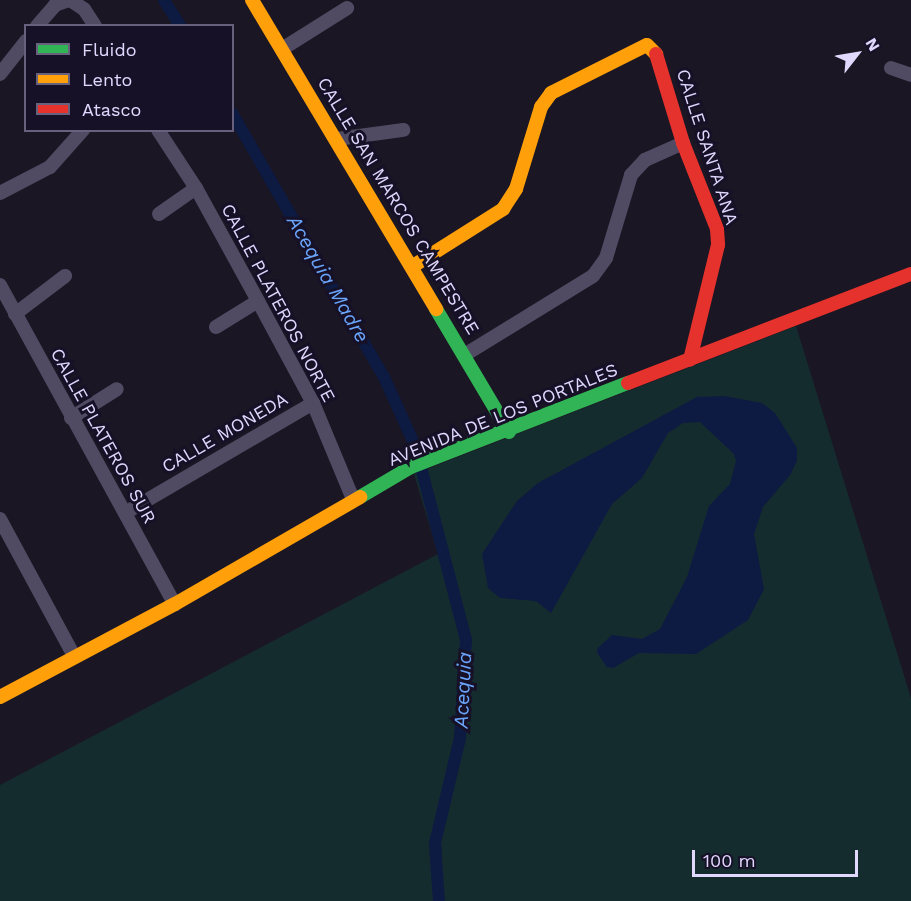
<!DOCTYPE html>
<style>
body{margin:0}
#map{position:relative;width:911px;height:901px;overflow:hidden;background:#1a1623;font-family:"Work Sans",sans-serif}
div>[style]{position:absolute}
.green>*{inset:0;background:#152c2f}
.water>*{inset:0;background:#0d1a42}
.canal>*{height:12px;margin:-6px;padding:0 6px;transform-origin:6px;border-radius:6px;background:#0d1a42}
.street>*{height:14px;margin:-7px;padding:0 7px;transform-origin:7px;border-radius:7px;background:#504b63}
.fast>*{height:14px;margin:-7px;padding:0 7px;transform-origin:7px;border-radius:7px;background:#30b455}
.slow>*{height:14px;margin:-7px;padding:0 7px;transform-origin:7px;border-radius:7px;background:#ff9f0a}
.jam>*{height:14px;margin:-7px;padding:0 7px;transform-origin:7px;border-radius:7px;background:#e5322d}
span{translate:-50% -50%;white-space:nowrap;text-align:center;line-height:1.15;-webkit-text-stroke:6px #171128;paint-order:stroke}
.street-label{font-size:18px;color:#e1d8fe}
.water-label{font-size:20px;color:#6aa5fb;font-style:italic}
.legend{position:absolute;left:24px;top:24px;width:210px;height:108px;box-sizing:border-box;background:#171128;border:2px solid #68617e;margin:0;padding:8px 10px;list-style:none;font-size:18px;color:#e1d8fe}
.legend li{display:flex;align-items:center;gap:12px;height:30px}
.legend b{width:30px;border:2px solid #68617e}
.north{position:absolute;left:827px;top:24px;width:60px;height:60px;-webkit-text-stroke:4px #171128;paint-order:stroke;rotate:59deg;font-size:16px;font-weight:700;line-height:24px;text-align:center;color:#e1d8fe}
.north::after{content:'';display:block;margin:auto;width:21px;height:27px;background:#e1d8fe;clip-path:polygon(50% 0,100% 100%,50% 72%,0 100%)}
.scale{position:absolute;left:692px;top:850px;width:166px;height:27px;box-sizing:border-box;border:3px solid #e1d8fe;border-top:0;padding-left:8px;font-size:18px;line-height:21px;white-space:nowrap;color:#e1d8fe;-webkit-text-stroke:4px #171128;paint-order:stroke}
</style>
<div id="map">
<div class="green">
<i style="clip-path:polygon(796px 326px,911px 698px,911px 901px,0 901px,0 785px,438px 554px,414px 474px)"></i>
</div>
<div class="water">
<i style="clip-path:polygon(724px 396px,762px 403px,775px 413px,797px 448px,797px 461px,790px 475px,763px 507px,754px 534px,764px 589px,748px 620px,696px 654px,639px 653px,613px 668px,607px 667px,598px 654px,597px 649px,612px 635px,642px 639px,660px 629px,687px 577px,709px 506px,730px 484px,736px 461px,734px 454px,700px 422px,683px 423px,668px 433px,642px 478px,612px 504px,551px 613px,536px 601px,500px 598px,488px 588px,482px 554px,517px 501px,538px 483px,697px 397px)"></i>
</div>
<div class="canal">
<i style="left:164px;top:0;width:31px;rotate:58deg"></i>
<i style="left:232px;top:113px;width:305px;rotate:60.1deg"></i>
<i style="left:384px;top:377px;width:78px;rotate:65.7deg"></i>
<i style="left:416px;top:448px;width:198px;rotate:75.4deg"></i>
<i style="left:466px;top:640px;width:98px;rotate:93.5deg"></i>
<i style="left:460px;top:738px;width:108px;rotate:103.4deg"></i>
<i style="left:435px;top:843px;width:58px;rotate:86.1deg"></i>
</div>
<div class="street">
<i style="left:70px;top:0;width:17px;rotate:33deg"></i>
<i style="left:84px;top:9px;width:20px;rotate:57deg"></i>
<i style="left:37px;top:26px;width:28px;rotate:-49deg"></i>
<i style="left:55px;top:5px;width:15px;rotate:-20deg"></i>
<i style="left:282px;top:49px;width:77px;rotate:-32.2deg"></i>
<i style="left:891px;top:68px;width:21px;rotate:19deg"></i>
<i style="left:0;top:74px;width:42px;rotate:-51.8deg"></i>
<i style="left:158px;top:130px;width:69px;rotate:56.8deg"></i>
<i style="left:196px;top:188px;width:129px;rotate:61.2deg"></i>
<i style="left:258px;top:301px;width:116px;rotate:61.7deg"></i>
<i style="left:313px;top:403px;width:104px;rotate:67.4deg"></i>
<i style="left:337px;top:139px;width:67px;rotate:-7.8deg"></i>
<i style="left:0;top:193px;width:56px;rotate:-27.5deg"></i>
<i style="left:50px;top:167px;width:50px;rotate:-48.3deg"></i>
<i style="left:159px;top:214px;width:45px;rotate:-35.1deg"></i>
<i style="left:0;top:285px;width:364px;rotate:61.3deg"></i>
<i style="left:15px;top:314px;width:63px;rotate:-37.2deg"></i>
<i style="left:216px;top:327px;width:49px;rotate:-31.8deg"></i>
<i style="left:466px;top:354px;width:149px;rotate:-31.6deg"></i>
<i style="left:593px;top:276px;width:22px;rotate:-54deg"></i>
<i style="left:606px;top:258px;width:87px;rotate:-73.2deg"></i>
<i style="left:631px;top:175px;width:21px;rotate:-47deg"></i>
<i style="left:645px;top:160px;width:42px;rotate:-24.1deg"></i>
<i style="left:71px;top:418px;width:54px;rotate:-32.2deg"></i>
<i style="left:125px;top:513px;width:218px;rotate:-30.3deg"></i>
<i style="left:0;top:519px;width:156px;rotate:61.6deg"></i>
</div>
<div class="fast">
<i style="left:436px;top:309px;width:143px;rotate:59.3deg"></i>
<i style="left:360px;top:497px;width:59px;rotate:-30.5deg"></i>
<i style="left:411px;top:467px;width:233px;rotate:-21.2deg"></i>
</div>
<div class="slow">
<i style="left:252px;top:0;width:360px;rotate:59.2deg"></i>
<i style="left:413px;top:266px;width:107px;rotate:-32.3deg"></i>
<i style="left:503px;top:209px;width:24px;rotate:-57deg"></i>
<i style="left:516px;top:189px;width:86px;rotate:-73deg"></i>
<i style="left:541px;top:107px;width:17px;rotate:-54deg"></i>
<i style="left:551px;top:93px;width:107px;rotate:-26.6deg"></i>
<i style="left:647px;top:45px;width:13px;rotate:45deg"></i>
<i style="left:0;top:697px;width:198px;rotate:-28deg"></i>
<i style="left:175px;top:604px;width:214px;rotate:-30deg"></i>
</div>
<div class="jam">
<i style="left:656px;top:54px;width:93px;rotate:73.1deg"></i>
<i style="left:683px;top:143px;width:92px;rotate:68.4deg"></i>
<i style="left:717px;top:229px;width:16px;rotate:86deg"></i>
<i style="left:718px;top:245px;width:118px;rotate:103.7deg"></i>
<i style="left:628px;top:383px;width:303px;rotate:-21.1deg"></i>
</div>
<div class="street-label">
<span style="left:707px;top:147px;rotate:72deg">CALLE SANTA ANA</span>
<span style="left:398px;top:206px;rotate:59deg">CALLE SAN MARCOS CAMPESTRE</span>
<span style="left:278px;top:303px;rotate:62deg">CALLE PLATEROS NORTE</span>
<span style="left:503px;top:415px;rotate:-22deg">AVENIDA DE LOS PORTALES</span>
<span style="left:225px;top:433px;rotate:-30deg">CALLE MONEDA</span>
<span style="left:103px;top:436px;rotate:61deg">CALLE PLATEROS SUR</span>
</div>
<div class="water-label">
<span style="left:328px;top:279px;rotate:60deg">Acequia Madre</span>
<span style="left:463px;top:690px;rotate:-87deg">Acequia</span>
</div>
<ul class="legend">
<li><b style="height:8px;background:#30b455"></b>Fluido</li>
<li><b style="height:8px;background:#ff9f0a"></b>Lento</li>
<li><b style="height:8px;background:#e5322d"></b>Atasco</li>
</ul>
<div class="north">N</div>
<div class="scale">100 m</div>
</div>
